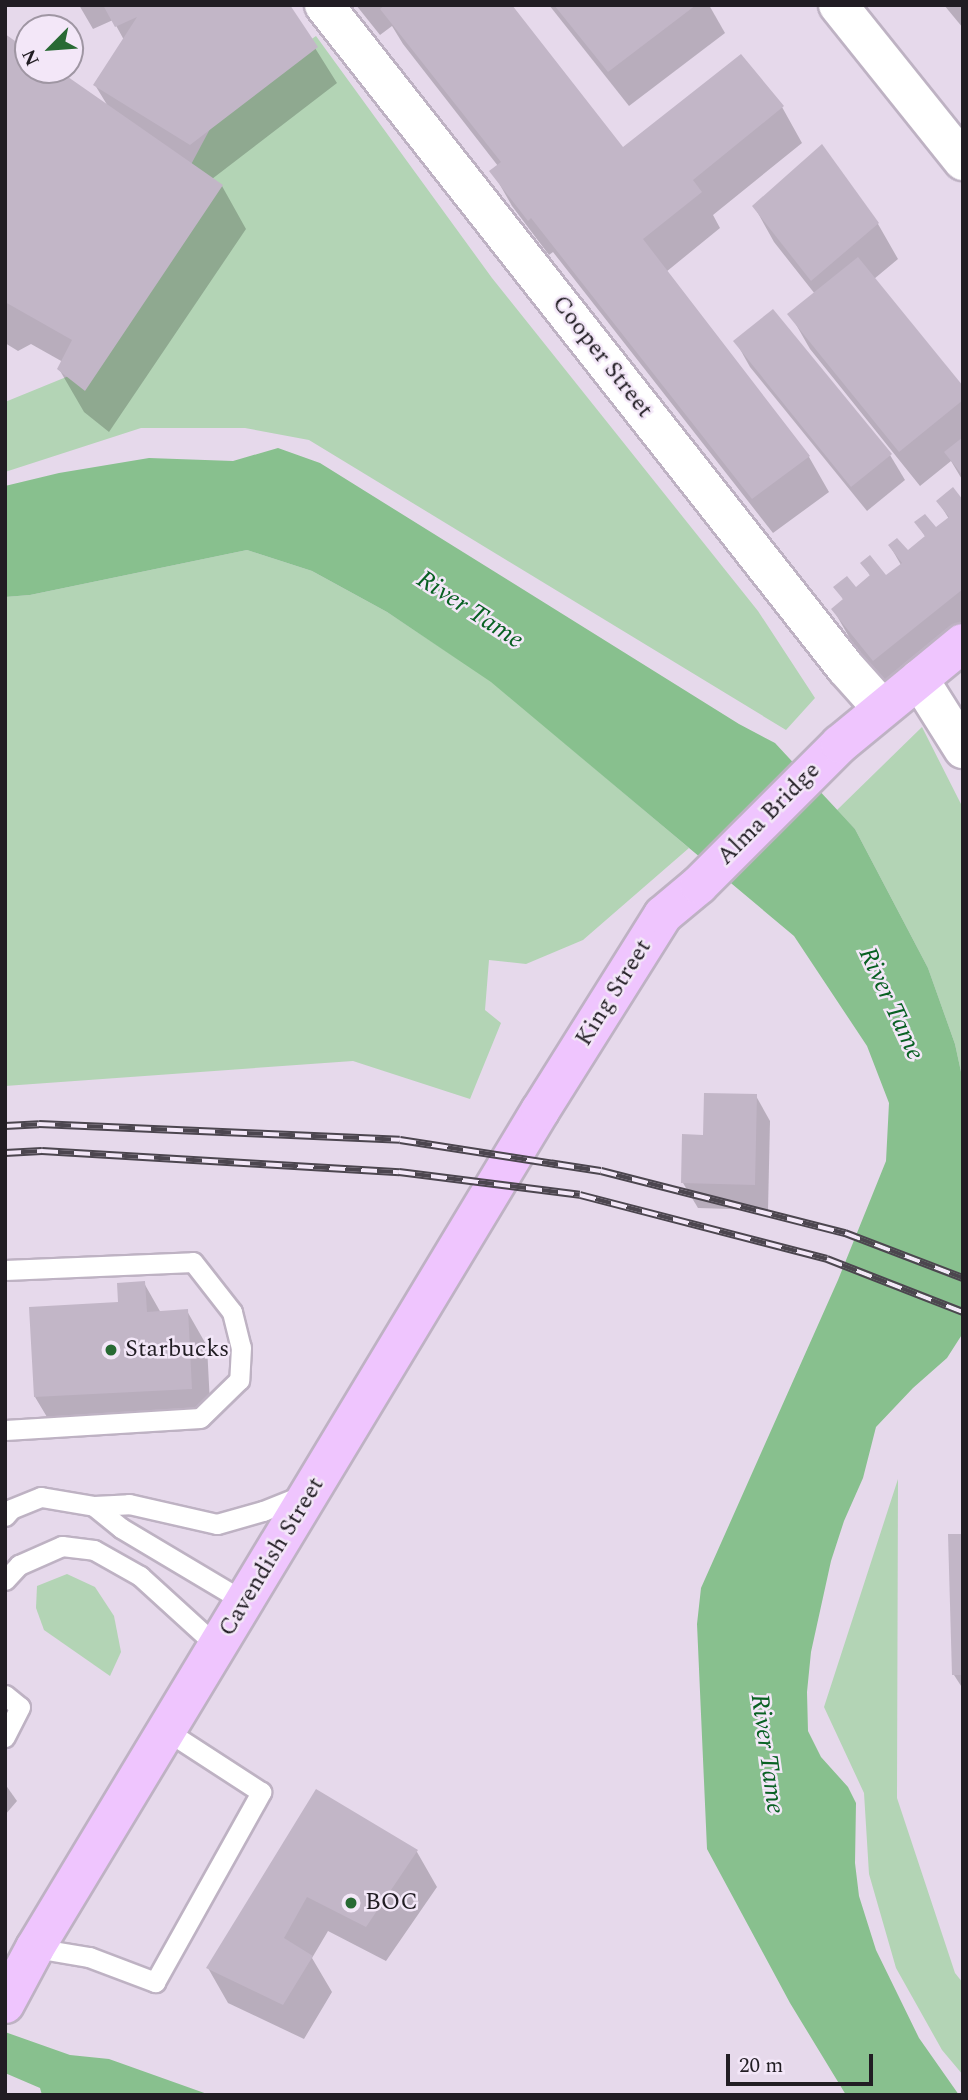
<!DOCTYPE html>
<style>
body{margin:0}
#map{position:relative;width:968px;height:2100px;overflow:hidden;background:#e6d9eb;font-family:Spectral,serif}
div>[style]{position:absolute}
.green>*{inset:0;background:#b3d4b5}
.water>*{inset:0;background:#88c08e}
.shadow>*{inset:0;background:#0003}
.building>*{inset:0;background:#c2b6c7}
.roads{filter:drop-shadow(2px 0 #beb2c3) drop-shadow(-2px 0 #beb2c3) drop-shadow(0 2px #beb2c3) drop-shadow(0 -2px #beb2c3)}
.lane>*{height:19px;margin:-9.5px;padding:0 9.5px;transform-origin:9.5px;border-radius:9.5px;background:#fff}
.street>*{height:38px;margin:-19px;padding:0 19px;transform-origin:19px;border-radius:19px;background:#fff}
.primary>*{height:38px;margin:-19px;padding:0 19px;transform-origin:19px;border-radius:19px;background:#efc5fe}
.rail>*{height:8px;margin-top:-4px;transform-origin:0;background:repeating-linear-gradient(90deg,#f3e7f8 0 16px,#4c464f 0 32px);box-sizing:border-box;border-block:2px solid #4c464f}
.dots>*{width:19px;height:19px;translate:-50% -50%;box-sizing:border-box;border:4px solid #f3e7f8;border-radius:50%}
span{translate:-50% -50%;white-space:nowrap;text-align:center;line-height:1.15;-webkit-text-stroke:5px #f3e7f8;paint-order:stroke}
.street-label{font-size:24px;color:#211d23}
.poi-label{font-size:24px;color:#211d23}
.left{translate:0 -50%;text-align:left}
.water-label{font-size:26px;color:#086022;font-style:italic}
.frame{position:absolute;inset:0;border:7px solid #211d23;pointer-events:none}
.north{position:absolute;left:14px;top:14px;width:70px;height:70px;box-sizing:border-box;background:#f3e7f8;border:2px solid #9f96a3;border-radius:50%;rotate:245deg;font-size:19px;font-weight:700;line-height:28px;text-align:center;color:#211d23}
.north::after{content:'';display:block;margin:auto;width:24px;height:32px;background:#286a34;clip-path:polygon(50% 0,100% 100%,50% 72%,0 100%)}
.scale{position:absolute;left:726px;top:2054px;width:147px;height:32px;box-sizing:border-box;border:4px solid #211d23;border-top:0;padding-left:9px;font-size:21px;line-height:24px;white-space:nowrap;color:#211d23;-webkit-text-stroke:5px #f3e7f8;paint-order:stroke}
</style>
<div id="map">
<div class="green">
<i style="clip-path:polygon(316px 36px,492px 278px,758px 611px,815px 698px,786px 730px,309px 440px,245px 428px,141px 428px,5px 472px,5px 402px,81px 371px,227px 97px)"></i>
<i style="clip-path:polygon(247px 550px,312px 571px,387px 612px,491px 681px,689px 848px,583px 940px,526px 964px,489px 960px,485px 1010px,501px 1023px,470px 1099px,353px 1061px,5px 1086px,5px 597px,30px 595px)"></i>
<i style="clip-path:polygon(922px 727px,963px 808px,963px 1081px,955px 1044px,928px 968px,855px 829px,837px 810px)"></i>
<i style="clip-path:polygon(898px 1479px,897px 1798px,955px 1973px,963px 1983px,963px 2075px,942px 2050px,896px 1968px,869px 1874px,864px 1793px,824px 1707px)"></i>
<i style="clip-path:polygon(67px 1574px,95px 1587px,114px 1616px,121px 1652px,110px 1676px,44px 1630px,36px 1608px,37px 1586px)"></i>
</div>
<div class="water">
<i style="clip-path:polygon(278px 448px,320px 463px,739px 724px,775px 743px,855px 829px,928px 968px,955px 1044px,963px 1081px,963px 1333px,947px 1358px,913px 1388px,876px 1427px,863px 1478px,844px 1521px,831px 1561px,811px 1652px,807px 1692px,808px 1731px,821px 1757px,848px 1787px,856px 1803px,855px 1863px,859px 1896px,876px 1950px,919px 2038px,959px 2095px,846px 2095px,790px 2003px,707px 1849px,697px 1624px,701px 1588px,838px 1280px,886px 1161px,889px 1103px,867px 1046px,794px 936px,491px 682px,387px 612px,312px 571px,247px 550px,30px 595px,5px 597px,5px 486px,59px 473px,149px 458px,233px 461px)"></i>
<i style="clip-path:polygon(5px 2032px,70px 2055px,109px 2059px,210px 2095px,42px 2095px,40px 2088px,5px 2073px)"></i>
</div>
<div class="shadow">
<i style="clip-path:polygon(79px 5px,288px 5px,337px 83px,212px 179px,222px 186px,246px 229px,109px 432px,84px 412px,59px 369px,63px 362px,31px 344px,18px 351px,5px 343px,5px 36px,28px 52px,28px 70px,54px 70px,109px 108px,95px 85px,124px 40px,113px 20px,93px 29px)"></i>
<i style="clip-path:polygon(356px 5px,510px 5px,622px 149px,741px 57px,782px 107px,802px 143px,713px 215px,720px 228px,666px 272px,809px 457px,829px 492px,773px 533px,553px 252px,549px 255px,512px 206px,492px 171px,498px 166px,403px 44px,392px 26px,380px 35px)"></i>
<i style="clip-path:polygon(549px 5px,709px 5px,725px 33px,629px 106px)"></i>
<i style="clip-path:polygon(944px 5px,963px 5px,963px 28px)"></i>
<i style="clip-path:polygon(822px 146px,878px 224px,898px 259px,874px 279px,963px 389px,963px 481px,951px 461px,920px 486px,810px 349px,790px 314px,815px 294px,774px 242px,754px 206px)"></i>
<i style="clip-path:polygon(736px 342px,890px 455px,905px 480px,867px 511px,750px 367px)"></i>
<i style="clip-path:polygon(938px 501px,963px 503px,963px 640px,894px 695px,853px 644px,833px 609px,844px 601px,836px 587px,856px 590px,871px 577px,862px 563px,885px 577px,901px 565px,890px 546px,907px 553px,926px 538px,917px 523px,935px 530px,949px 519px)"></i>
<i style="clip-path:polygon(756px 1096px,770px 1121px,768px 1210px,698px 1208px,683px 1183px,705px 1137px)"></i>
<i style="clip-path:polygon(144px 1283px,161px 1313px,187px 1311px,207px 1346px,211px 1423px,56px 1432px,35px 1397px,120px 1304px)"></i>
<i style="clip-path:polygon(963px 1536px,963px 1689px,954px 1675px)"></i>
<i style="clip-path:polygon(5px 1784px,17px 1801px,5px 1815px)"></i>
<i style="clip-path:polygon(316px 1791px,417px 1852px,437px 1887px,386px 1961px,328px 1931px,312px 1958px,332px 1992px,304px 2039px,228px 2003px,208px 1968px)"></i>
</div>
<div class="building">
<i style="clip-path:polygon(103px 5px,290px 5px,318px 47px,190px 145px,93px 85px,137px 17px,115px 27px)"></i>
<i style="clip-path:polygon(385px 5px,512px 5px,623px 147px,741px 54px,784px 106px,693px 180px,702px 192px,643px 239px,810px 456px,752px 499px,531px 218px,528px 221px,489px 171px,501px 162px,380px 9px)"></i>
<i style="clip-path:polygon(554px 5px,696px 5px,608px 72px)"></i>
<i style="clip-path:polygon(5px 34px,28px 50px,28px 70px,58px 70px,223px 185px,85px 391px,57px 369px,72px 340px,5px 302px)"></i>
<i style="clip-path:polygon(822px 144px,879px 223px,811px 281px,752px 206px)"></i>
<i style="clip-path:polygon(858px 257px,963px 386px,963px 400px,899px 452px,787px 314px)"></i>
<i style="clip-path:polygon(773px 309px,892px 454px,851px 487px,733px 341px)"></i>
<i style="clip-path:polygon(963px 437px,963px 476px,944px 452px)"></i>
<i style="clip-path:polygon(953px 487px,963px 500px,963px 589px,873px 661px,831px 609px,843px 599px,833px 587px,847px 576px,856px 587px,870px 575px,860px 563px,870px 555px,886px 575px,902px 563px,888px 545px,897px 538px,908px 550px,925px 536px,914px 522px,925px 514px,936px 527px,949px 517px,936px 501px)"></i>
<i style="clip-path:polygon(704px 1093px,757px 1094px,755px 1185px,681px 1183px,682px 1134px,703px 1135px)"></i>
<i style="clip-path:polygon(145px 1281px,147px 1312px,188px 1309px,192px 1389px,34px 1397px,29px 1307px,118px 1302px,117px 1283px)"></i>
<i style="clip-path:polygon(948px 1534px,963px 1534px,963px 1675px,952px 1675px)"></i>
<i style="clip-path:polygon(316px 1789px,418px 1850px,366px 1927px,307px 1897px,284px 1938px,313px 1956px,283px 2005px,206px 1968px)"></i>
</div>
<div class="roads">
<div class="lane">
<i style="left:5px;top:1270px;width:188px;rotate:-2.4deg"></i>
<i style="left:193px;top:1262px;width:63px;rotate:52deg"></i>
<i style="left:232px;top:1312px;width:36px;rotate:76deg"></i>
<i style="left:241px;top:1347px;width:33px;rotate:93deg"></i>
<i style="left:239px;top:1380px;width:54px;rotate:135.7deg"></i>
<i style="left:200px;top:1418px;width:195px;rotate:176.5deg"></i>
<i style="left:94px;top:1506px;width:35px;rotate:-3deg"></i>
<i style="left:129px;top:1504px;width:90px;rotate:12.8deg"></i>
<i style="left:217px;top:1524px;width:48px;rotate:-15.8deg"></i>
<i style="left:263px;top:1511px;width:43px;rotate:-21.8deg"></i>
<i style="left:5px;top:1516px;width:9px;rotate:-49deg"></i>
<i style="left:11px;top:1509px;width:32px;rotate:-22deg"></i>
<i style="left:41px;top:1497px;width:54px;rotate:9.6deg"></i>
<i style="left:94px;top:1506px;width:35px;rotate:39deg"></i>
<i style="left:121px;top:1528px;width:144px;rotate:30.8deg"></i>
<i style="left:5px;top:1580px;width:21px;rotate:-47deg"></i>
<i style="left:19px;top:1565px;width:47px;rotate:-23.8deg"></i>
<i style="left:62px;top:1546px;width:32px;rotate:7deg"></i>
<i style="left:94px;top:1550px;width:53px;rotate:29.5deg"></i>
<i style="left:140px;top:1576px;width:105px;rotate:42.3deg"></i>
<i style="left:5px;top:1695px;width:19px;rotate:39deg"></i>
<i style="left:20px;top:1707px;width:34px;rotate:117deg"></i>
<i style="left:35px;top:1948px;width:55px;rotate:9.5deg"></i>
<i style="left:89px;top:1957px;width:71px;rotate:20.7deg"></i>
<i style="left:155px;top:1982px;width:218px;rotate:-60.8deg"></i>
<i style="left:261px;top:1792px;width:112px;rotate:-147deg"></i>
</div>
<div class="street">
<i style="left:324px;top:5px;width:844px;rotate:51.79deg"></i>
<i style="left:846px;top:668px;width:52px;rotate:48.1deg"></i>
<i style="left:838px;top:5px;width:200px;rotate:51.3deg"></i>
<i style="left:919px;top:679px;width:83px;rotate:57.8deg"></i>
</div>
<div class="primary">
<i style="left:5px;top:2004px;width:64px;rotate:-61.8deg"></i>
<i style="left:35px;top:1948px;width:978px;rotate:-58.9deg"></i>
<i style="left:540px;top:1111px;width:231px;rotate:-57.9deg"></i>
<i style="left:663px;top:915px;width:47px;rotate:-39.8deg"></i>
<i style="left:699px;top:885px;width:199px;rotate:-45deg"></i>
<i style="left:840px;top:744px;width:159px;rotate:-39.4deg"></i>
</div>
</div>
<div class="rail">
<i style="left:5px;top:1126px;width:34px;rotate:-3deg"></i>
<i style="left:39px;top:1124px;width:361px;rotate:2.5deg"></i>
<i style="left:400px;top:1140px;width:203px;rotate:8.8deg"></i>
<i style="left:601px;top:1171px;width:252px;rotate:14.3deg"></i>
<i style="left:845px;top:1233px;width:126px;rotate:20.9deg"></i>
<i style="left:5px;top:1153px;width:37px;rotate:-3deg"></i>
<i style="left:42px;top:1151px;width:358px;rotate:3.4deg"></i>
<i style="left:399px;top:1172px;width:182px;rotate:7.2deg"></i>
<i style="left:580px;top:1195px;width:255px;rotate:14.5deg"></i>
<i style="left:827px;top:1259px;width:146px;rotate:21.3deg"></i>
</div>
<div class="dots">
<i style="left:111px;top:1350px;background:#286a34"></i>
<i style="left:351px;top:1903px;background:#286a34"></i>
</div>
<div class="street-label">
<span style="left:602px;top:357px;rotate:52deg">Cooper Street</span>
<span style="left:769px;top:814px;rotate:-45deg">Alma Bridge</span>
<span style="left:614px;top:993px;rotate:-58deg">King Street</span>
<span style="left:272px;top:1557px;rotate:-59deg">Cavendish Street</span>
</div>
<div class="poi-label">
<span class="left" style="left:125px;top:1350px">Starbucks</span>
<span class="left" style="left:365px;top:1903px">BOC</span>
</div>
<div class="water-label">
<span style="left:470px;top:610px;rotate:33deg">River Tame</span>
<span style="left:891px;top:1004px;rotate:65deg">River Tame</span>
<span style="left:767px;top:1754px;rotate:82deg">River Tame</span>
</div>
<div class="frame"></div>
<div class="north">N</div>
<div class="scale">20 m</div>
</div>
